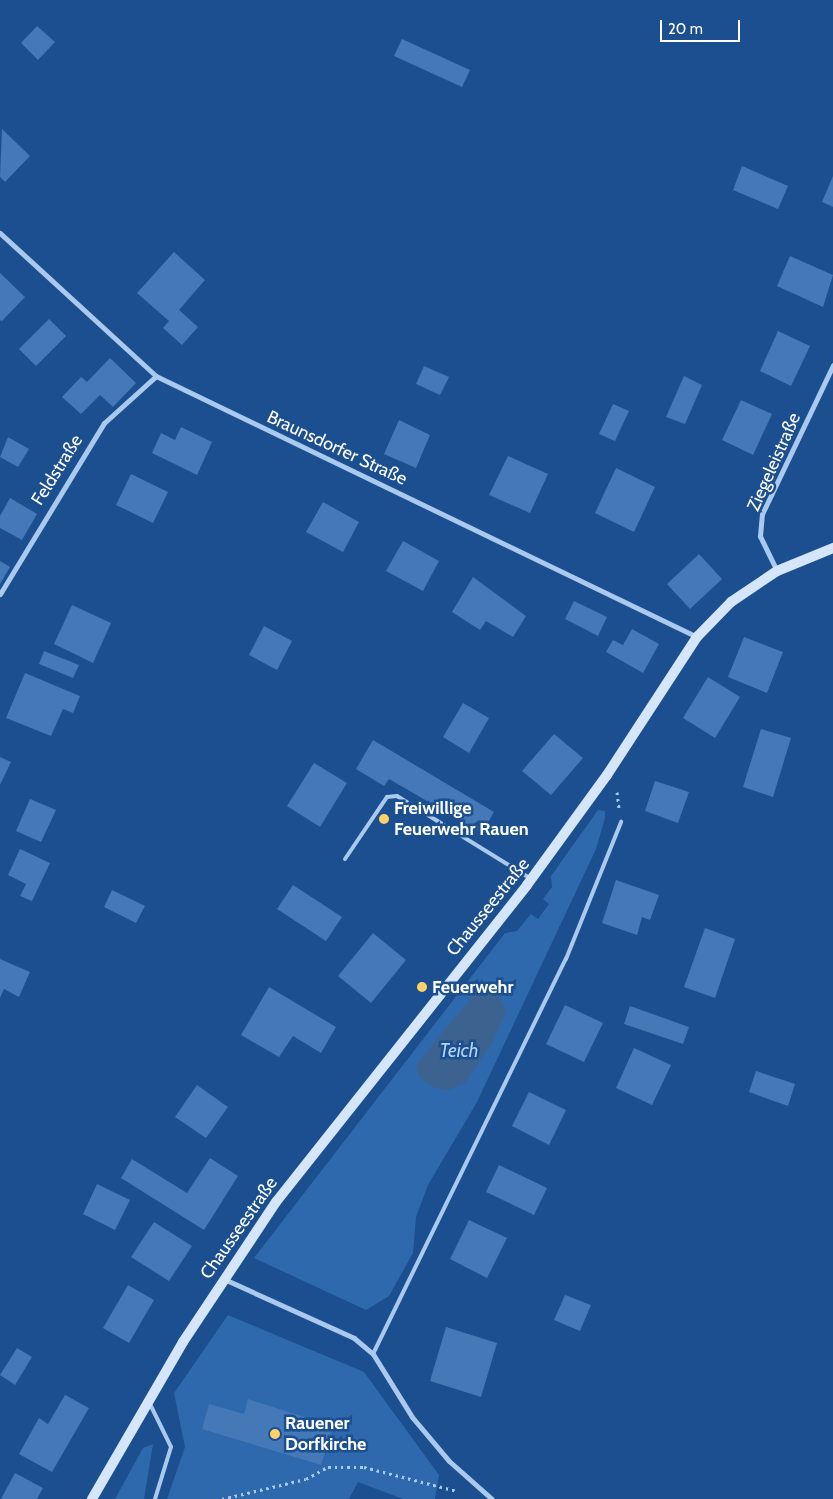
<!DOCTYPE html>
<meta charset="utf-8">
<style>
body{margin:0}
#map{position:relative;width:833px;height:1499px;overflow:hidden;background:#1b4f8f;font-family:Cabin,sans-serif}
div>[style]{position:absolute}
.green>*{inset:0;background:#2e69ad}
.water>*{inset:0;background:#3c6290}
.building>*{inset:0;background:#4478b7}
.path>*{height:3px;margin-top:-1.5px;transform-origin:0;background:repeating-linear-gradient(90deg,#a9c9ee 0 2.5px,transparent 0 6.5px)}
.service>*{height:4px;margin:-2px;padding:0 2px;transform-origin:2px;border-radius:2px;background:#a9c9ee}
.minor>*{height:5px;margin:-2.5px;padding:0 2.5px;transform-origin:2.5px;border-radius:2.5px;background:#a9c9ee}
.secondary>*{height:10px;margin:-5px;padding:0 5px;transform-origin:5px;border-radius:5px;background:#d6e6fa}
.dots>*{width:14px;height:14px;translate:-50% -50%;box-sizing:border-box;border:2px solid #1b4f8f;border-radius:50%}
span{translate:-50% -50%;white-space:nowrap;text-align:center;line-height:1.15;-webkit-text-stroke:5px #1b4f8f;paint-order:stroke}
.street-label{font-size:18px;color:#fff}
.poi-label{font-size:18px;color:#fff;font-weight:700}
.left{translate:0 -50%;text-align:left}
.water-label{font-size:19px;color:#b5d3f5;font-style:italic}
.scale{position:absolute;left:660px;top:20px;width:80px;height:22px;box-sizing:border-box;border:2px solid #fff;border-top:0;padding-left:6px;font-size:15px;line-height:18px;white-space:nowrap;color:#fff;-webkit-text-stroke:4px #1b4f8f;paint-order:stroke}
</style>
<div id="map">
<div class="green">
<i style="clip-path:polygon(598px 810px,605px 811px,605px 818px,596px 849px,477px 1102px,428px 1185px,416px 1217px,413px 1253px,389px 1296px,366px 1310px,254px 1258px,505px 933px,517px 931px,531px 914px,538px 919px,549px 904px,543px 899px,552px 887px,551px 876px)"></i>
<i style="clip-path:polygon(228px 1315px,364px 1372px,439px 1475px,435px 1499px,403px 1499px,358px 1482px,349px 1499px,167px 1499px,185px 1447px,174px 1393px)"></i>
<i style="clip-path:polygon(153px 1444px,144px 1499px,115px 1499px,143px 1448px)"></i>
</div>
<div class="water">
<i style="clip-path:polygon(483px 984px,500px 998px,506px 1011px,493px 1041px,465px 1083px,448px 1090px,434px 1087px,419px 1077px,416px 1065px)"></i>
</div>
<div class="building">
<i style="clip-path:polygon(37px 26px,55px 42px,38px 60px,21px 43px)"></i>
<i style="clip-path:polygon(402px 39px,470px 70px,462px 87px,394px 56px)"></i>
<i style="clip-path:polygon(2px 129px,30px 156px,5px 182px,0 177px)"></i>
<i style="clip-path:polygon(742px 166px,788px 186px,778px 209px,733px 190px)"></i>
<i style="clip-path:polygon(833px 176px,833px 207px,822px 202px)"></i>
<i style="clip-path:polygon(174px 252px,205px 280px,179px 310px,198px 327px,182px 345px,163px 328px,169px 321px,137px 293px)"></i>
<i style="clip-path:polygon(790px 256px,833px 275px,823px 307px,777px 286px)"></i>
<i style="clip-path:polygon(0 273px,25px 297px,2px 321px,0 320px)"></i>
<i style="clip-path:polygon(49px 319px,66px 336px,36px 366px,19px 349px)"></i>
<i style="clip-path:polygon(778px 331px,810px 346px,791px 386px,760px 371px)"></i>
<i style="clip-path:polygon(110px 358px,136px 383px,113px 407px,100px 395px,81px 414px,62px 397px,81px 377px,87px 382px)"></i>
<i style="clip-path:polygon(424px 366px,449px 377px,440px 395px,416px 384px)"></i>
<i style="clip-path:polygon(684px 376px,702px 385px,685px 424px,666px 417px)"></i>
<i style="clip-path:polygon(741px 400px,772px 414px,753px 455px,722px 440px)"></i>
<i style="clip-path:polygon(613px 404px,629px 411px,615px 441px,599px 434px)"></i>
<i style="clip-path:polygon(399px 420px,430px 435px,416px 468px,384px 454px)"></i>
<i style="clip-path:polygon(181px 427px,212px 442px,197px 475px,152px 453px,161px 433px,175px 440px)"></i>
<i style="clip-path:polygon(8px 437px,29px 449px,18px 467px,0 457px)"></i>
<i style="clip-path:polygon(508px 456px,548px 474px,530px 513px,489px 495px)"></i>
<i style="clip-path:polygon(616px 468px,655px 487px,634px 532px,595px 513px)"></i>
<i style="clip-path:polygon(131px 474px,168px 492px,153px 523px,116px 505px)"></i>
<i style="clip-path:polygon(10px 498px,37px 514px,22px 540px,0 528px,0 516px)"></i>
<i style="clip-path:polygon(323px 502px,359px 522px,343px 552px,306px 532px)"></i>
<i style="clip-path:polygon(403px 541px,439px 561px,423px 591px,386px 571px)"></i>
<i style="clip-path:polygon(699px 554px,722px 579px,690px 609px,667px 584px)"></i>
<i style="clip-path:polygon(0 561px,10px 567px,0 584px)"></i>
<i style="clip-path:polygon(473px 577px,526px 616px,513px 637px,486px 621px,480px 630px,452px 612px)"></i>
<i style="clip-path:polygon(574px 601px,607px 617px,598px 636px,565px 619px)"></i>
<i style="clip-path:polygon(72px 605px,111px 623px,93px 663px,54px 644px)"></i>
<i style="clip-path:polygon(264px 626px,292px 641px,277px 670px,249px 655px)"></i>
<i style="clip-path:polygon(632px 629px,659px 644px,643px 673px,606px 652px,613px 640px,623px 645px)"></i>
<i style="clip-path:polygon(744px 637px,783px 652px,767px 693px,728px 677px)"></i>
<i style="clip-path:polygon(44px 651px,79px 665px,73px 678px,39px 664px)"></i>
<i style="clip-path:polygon(25px 673px,80px 696px,73px 713px,63px 709px,51px 736px,6px 718px)"></i>
<i style="clip-path:polygon(708px 677px,740px 697px,715px 738px,683px 718px)"></i>
<i style="clip-path:polygon(463px 703px,489px 718px,469px 753px,443px 737px)"></i>
<i style="clip-path:polygon(761px 729px,791px 738px,773px 797px,743px 787px)"></i>
<i style="clip-path:polygon(554px 734px,583px 758px,551px 795px,522px 771px)"></i>
<i style="clip-path:polygon(373px 740px,494px 812px,482px 833px,389px 779px,384px 786px,356px 769px)"></i>
<i style="clip-path:polygon(0 757px,11px 762px,0 785px)"></i>
<i style="clip-path:polygon(314px 763px,347px 783px,320px 827px,287px 806px)"></i>
<i style="clip-path:polygon(655px 781px,689px 792px,678px 823px,645px 811px)"></i>
<i style="clip-path:polygon(30px 799px,56px 810px,41px 842px,16px 831px)"></i>
<i style="clip-path:polygon(20px 849px,50px 863px,32px 901px,20px 896px,26px 884px,8px 875px)"></i>
<i style="clip-path:polygon(616px 880px,659px 895px,650px 920px,642px 917px,637px 935px,602px 923px)"></i>
<i style="clip-path:polygon(293px 885px,342px 917px,326px 941px,277px 909px)"></i>
<i style="clip-path:polygon(112px 890px,145px 906px,136px 923px,104px 907px)"></i>
<i style="clip-path:polygon(705px 928px,735px 939px,715px 998px,684px 987px)"></i>
<i style="clip-path:polygon(373px 933px,406px 960px,371px 1003px,338px 976px)"></i>
<i style="clip-path:polygon(0 959px,30px 972px,19px 997px,4px 989px,0 998px)"></i>
<i style="clip-path:polygon(269px 987px,336px 1027px,321px 1053px,293px 1036px,279px 1057px,241px 1035px)"></i>
<i style="clip-path:polygon(565px 1005px,603px 1023px,584px 1062px,546px 1044px)"></i>
<i style="clip-path:polygon(630px 1006px,689px 1027px,683px 1044px,624px 1024px)"></i>
<i style="clip-path:polygon(634px 1048px,671px 1065px,652px 1105px,616px 1088px)"></i>
<i style="clip-path:polygon(756px 1071px,795px 1084px,788px 1106px,749px 1092px)"></i>
<i style="clip-path:polygon(197px 1085px,228px 1107px,206px 1138px,175px 1117px)"></i>
<i style="clip-path:polygon(529px 1092px,566px 1110px,549px 1145px,512px 1126px)"></i>
<i style="clip-path:polygon(210px 1158px,238px 1176px,204px 1230px,121px 1178px,132px 1159px,187px 1193px)"></i>
<i style="clip-path:polygon(499px 1165px,547px 1188px,534px 1215px,486px 1192px)"></i>
<i style="clip-path:polygon(97px 1184px,130px 1200px,115px 1230px,83px 1214px)"></i>
<i style="clip-path:polygon(469px 1220px,507px 1238px,487px 1278px,450px 1259px)"></i>
<i style="clip-path:polygon(154px 1222px,192px 1246px,169px 1281px,131px 1257px)"></i>
<i style="clip-path:polygon(128px 1285px,154px 1300px,129px 1343px,103px 1328px)"></i>
<i style="clip-path:polygon(565px 1295px,591px 1305px,580px 1331px,554px 1320px)"></i>
<i style="clip-path:polygon(446px 1327px,497px 1343px,481px 1397px,430px 1381px)"></i>
<i style="clip-path:polygon(17px 1348px,32px 1357px,15px 1385px,0 1375px)"></i>
<i style="clip-path:polygon(65px 1395px,89px 1408px,52px 1472px,19px 1454px,39px 1418px,48px 1424px)"></i>
<i style="clip-path:polygon(248px 1399px,333px 1426px,321px 1465px,202px 1429px,209px 1404px,244px 1414px)"></i>
<i style="clip-path:polygon(15px 1473px,43px 1488px,37px 1499px,1px 1499px)"></i>
</div>
<div class="path">
<i style="left:617px;top:792px;width:16px;rotate:83deg"></i>
<i style="left:222px;top:1499px;width:86px;rotate:-13.4deg"></i>
<i style="left:306px;top:1479px;width:25px;rotate:-29deg"></i>
<i style="left:328px;top:1467px;width:36px"></i>
<i style="left:364px;top:1467px;width:96px;rotate:14.5deg"></i>
</div>
<div class="service">
<i style="left:345px;top:859px;width:75px;rotate:-55.9deg"></i>
<i style="left:387px;top:797px;width:10px;rotate:-6deg"></i>
<i style="left:397px;top:796px;width:156px;rotate:31.7deg"></i>
<i style="left:373px;top:1354px;width:440px;rotate:-64deg"></i>
<i style="left:566px;top:959px;width:148px;rotate:-68.1deg"></i>
<i style="left:149px;top:1402px;width:50px;rotate:63.9deg"></i>
<i style="left:171px;top:1447px;width:54px;rotate:107.1deg"></i>
</div>
<div class="minor">
<i style="left:0;top:233px;width:212px;rotate:42.5deg"></i>
<i style="left:156px;top:376px;width:601px;rotate:25.75deg"></i>
<i style="left:777px;top:571px;width:39px;rotate:-116deg"></i>
<i style="left:760px;top:536px;width:22px;rotate:-85deg"></i>
<i style="left:762px;top:514px;width:165px;rotate:-64.5deg"></i>
<i style="left:0;top:594px;width:200px;rotate:-58.7deg"></i>
<i style="left:104px;top:423px;width:70px;rotate:-42.1deg"></i>
<i style="left:224px;top:1279px;width:143px;rotate:24.4deg"></i>
<i style="left:354px;top:1338px;width:25px;rotate:40deg"></i>
<i style="left:373px;top:1354px;width:74px;rotate:58.2deg"></i>
<i style="left:412px;top:1417px;width:57px;rotate:49.9deg"></i>
<i style="left:449px;top:1461px;width:57px;rotate:41.5deg"></i>
</div>
<div class="secondary">
<i style="left:92px;top:1499px;width:181px;rotate:-59.9deg"></i>
<i style="left:183px;top:1342px;width:168px;rotate:-56.4deg"></i>
<i style="left:276px;top:1202px;width:404px;rotate:-51.6deg"></i>
<i style="left:527px;top:885px;width:136px;rotate:-54deg"></i>
<i style="left:607px;top:775px;width:165px;rotate:-56.9deg"></i>
<i style="left:697px;top:637px;width:49px;rotate:-45.8deg"></i>
<i style="left:731px;top:602px;width:55px;rotate:-34deg"></i>
<i style="left:777px;top:571px;width:61px;rotate:-22.3deg"></i>
</div>
<div class="dots">
<i style="left:384px;top:819px;background:#ffd166"></i>
<i style="left:422px;top:987px;background:#ffd166"></i>
<i style="left:275px;top:1434px;background:#ffd166"></i>
</div>
<div class="street-label">
<span style="left:337px;top:448px;rotate:25deg">Braunsdorfer Straße</span>
<span style="left:774px;top:462px;rotate:-66deg">Ziegeleistraße</span>
<span style="left:57px;top:470px;rotate:-58deg">Feldstraße</span>
<span style="left:488px;top:907px;rotate:-51deg">Chausseestraße</span>
<span style="left:239px;top:1228px;rotate:-55deg">Chausseestraße</span>
</div>
<div class="poi-label">
<span class="left" style="left:394px;top:819px">Freiwillige<br>Feuerwehr Rauen</span>
<span class="left" style="left:432px;top:987px">Feuerwehr</span>
<span class="left" style="left:285px;top:1434px">Rauener<br>Dorfkirche</span>
</div>
<div class="water-label">
<span style="left:459px;top:1051px">Teich</span>
</div>
<div class="scale">20 m</div>
</div>
